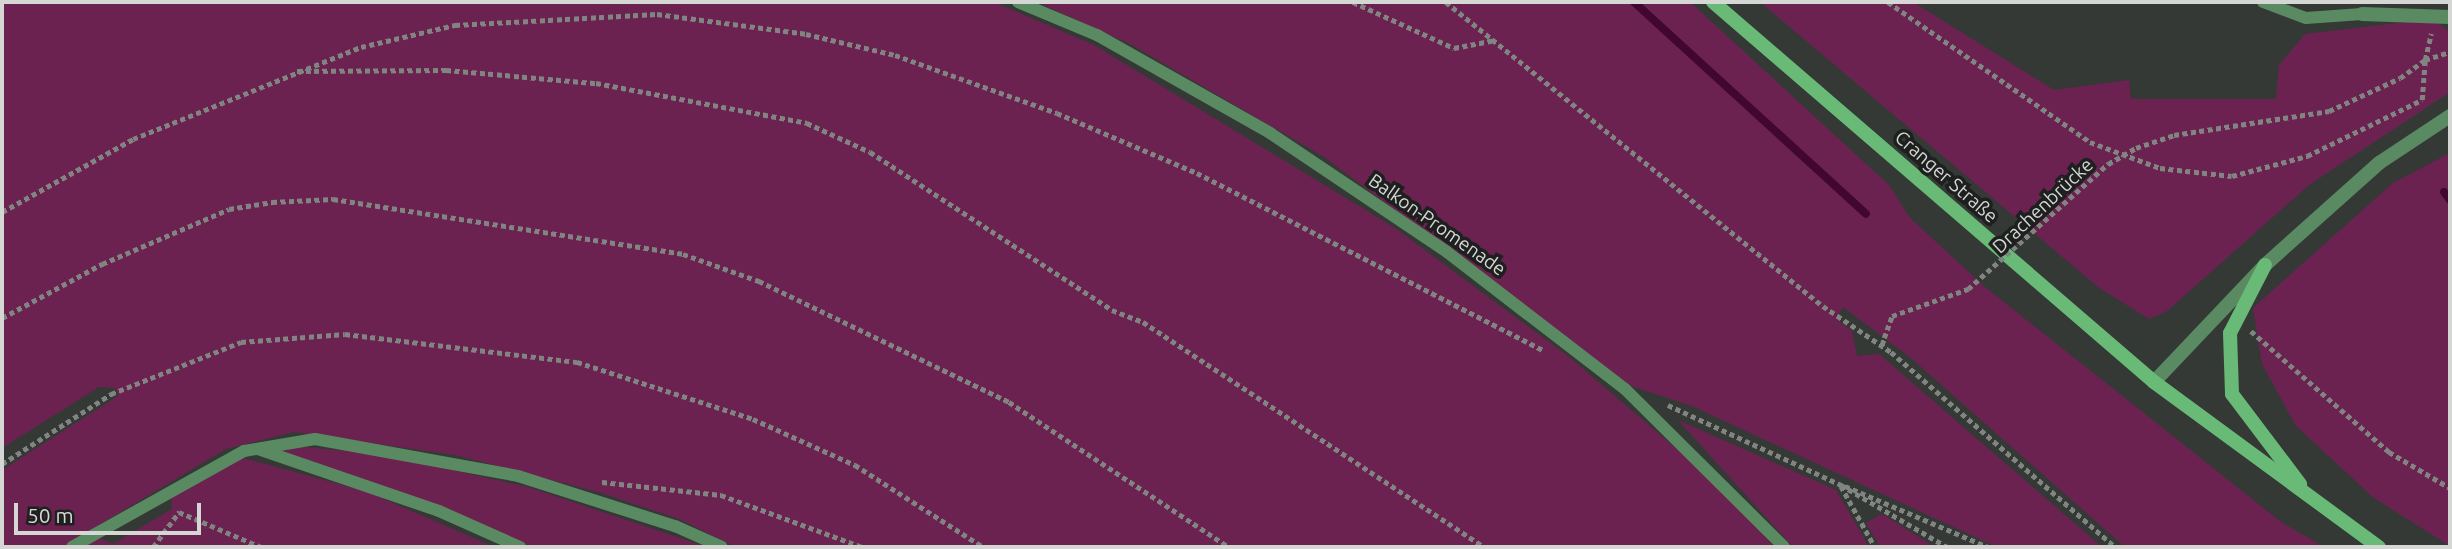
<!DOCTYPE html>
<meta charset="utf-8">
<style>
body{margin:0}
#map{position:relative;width:2452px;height:549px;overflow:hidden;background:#343935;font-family:Ubuntu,sans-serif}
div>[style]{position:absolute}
.green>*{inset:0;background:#6c2251}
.stream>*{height:8px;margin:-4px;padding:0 4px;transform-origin:4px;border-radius:4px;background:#41072e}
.path>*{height:4.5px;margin-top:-2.25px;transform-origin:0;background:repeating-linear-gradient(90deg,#818582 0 5px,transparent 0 8.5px)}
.service>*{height:12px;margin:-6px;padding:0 6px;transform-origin:6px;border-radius:6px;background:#5a8a61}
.minor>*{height:14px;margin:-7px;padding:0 7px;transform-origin:7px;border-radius:7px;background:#5a8a61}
.secondary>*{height:14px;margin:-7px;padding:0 7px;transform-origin:7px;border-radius:7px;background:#69b977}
.path-bridge>*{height:4.5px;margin-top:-2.25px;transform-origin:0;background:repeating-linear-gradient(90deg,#818582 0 5px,transparent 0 8.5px)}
span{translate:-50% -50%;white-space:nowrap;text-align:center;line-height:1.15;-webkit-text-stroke:7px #1d201e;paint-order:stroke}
.street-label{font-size:19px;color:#d4d7d4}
.frame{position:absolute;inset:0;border:4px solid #d4d7d4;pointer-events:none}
.scale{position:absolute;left:14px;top:503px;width:187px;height:32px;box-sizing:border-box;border:4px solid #d4d7d4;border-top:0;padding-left:9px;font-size:21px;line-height:24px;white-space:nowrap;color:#d4d7d4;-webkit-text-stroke:5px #1d201e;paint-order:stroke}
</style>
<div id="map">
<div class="green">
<i style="clip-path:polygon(2px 2px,994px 2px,1094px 45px,1395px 228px,1568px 356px,1726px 491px,1774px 547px,736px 547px,679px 519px,598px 492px,455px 455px,294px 432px,226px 449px,62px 547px,2px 547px,2px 470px,118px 396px,115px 388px,99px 387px,2px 448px)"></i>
<i style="clip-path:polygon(1037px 2px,1690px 2px,1889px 185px,1910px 218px,1985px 287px,2281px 522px,2324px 547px,2125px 547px,1911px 358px,1843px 307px,1836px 319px,1852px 331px,1857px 356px,1879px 354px,2102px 547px,1997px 547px,1692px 406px,1631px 386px,1324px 157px,1132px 45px)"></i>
<i style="clip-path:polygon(1760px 2px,1913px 2px,2054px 90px,2129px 80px,2131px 99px,2276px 99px,2279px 65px,2305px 34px,2432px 19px,2450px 32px,2450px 92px,2309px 185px,2167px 311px,2149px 319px,2098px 287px)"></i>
<i style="clip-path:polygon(2450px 153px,2450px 546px,2374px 498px,2296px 426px,2262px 364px,2253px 308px,2393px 183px)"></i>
<i style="clip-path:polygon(1678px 420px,1836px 490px,1869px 547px,1793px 547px)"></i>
<i style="clip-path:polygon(293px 446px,379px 454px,528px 487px,707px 547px,533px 547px,453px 511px,275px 452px)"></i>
<i style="clip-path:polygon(243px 458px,368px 492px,494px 547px,83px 547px,97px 537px,113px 544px,172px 509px,171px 494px)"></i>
<i style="clip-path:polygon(1882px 514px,1930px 544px,1934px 547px,1880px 547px,1866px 523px)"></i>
</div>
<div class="stream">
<i style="left:1634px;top:2px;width:314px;rotate:42.4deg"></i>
<i style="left:2444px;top:192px;width:10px;rotate:53deg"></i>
</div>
<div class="path">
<i style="left:1353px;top:2px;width:111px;rotate:24.5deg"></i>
<i style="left:1454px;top:48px;width:42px;rotate:-11deg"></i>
<i style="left:1446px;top:2px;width:484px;rotate:38.9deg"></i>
<i style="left:1823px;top:306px;width:82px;rotate:34.1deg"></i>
<i style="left:1891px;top:352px;width:297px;rotate:41deg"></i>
<i style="left:1888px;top:2px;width:246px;rotate:34.7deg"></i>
<i style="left:2090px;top:142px;width:75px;rotate:20.4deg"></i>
<i style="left:2160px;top:168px;width:72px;rotate:6.3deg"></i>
<i style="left:2232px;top:176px;width:78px;rotate:-14.9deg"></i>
<i style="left:2307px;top:156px;width:128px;rotate:-26deg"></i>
<i style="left:2422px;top:100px;width:40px;rotate:-85.7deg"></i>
<i style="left:2425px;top:60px;width:26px;rotate:-18deg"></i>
<i style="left:297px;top:71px;width:149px;rotate:-0.4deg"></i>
<i style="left:446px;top:70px;width:151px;rotate:5deg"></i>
<i style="left:596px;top:83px;width:215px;rotate:10.7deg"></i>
<i style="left:807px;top:123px;width:69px;rotate:24.7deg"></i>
<i style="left:870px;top:152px;width:289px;rotate:33.1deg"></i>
<i style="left:1112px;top:310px;width:33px;rotate:21deg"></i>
<i style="left:1143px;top:322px;width:409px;rotate:33.4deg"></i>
<i style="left:2400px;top:78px;width:31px;rotate:-36deg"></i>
<i style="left:2425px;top:60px;width:27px;rotate:-77deg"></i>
<i style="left:2px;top:212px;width:150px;rotate:-29.1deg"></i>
<i style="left:133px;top:139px;width:246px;rotate:-22deg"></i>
<i style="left:361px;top:47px;width:97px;rotate:-13.2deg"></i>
<i style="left:455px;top:25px;width:202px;rotate:-3.1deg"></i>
<i style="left:657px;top:14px;width:150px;rotate:7.6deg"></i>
<i style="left:806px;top:34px;width:91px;rotate:13.3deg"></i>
<i style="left:895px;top:55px;width:172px;rotate:19.7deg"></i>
<i style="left:1057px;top:113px;width:152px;rotate:23.2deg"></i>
<i style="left:1197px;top:173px;width:389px;rotate:27.1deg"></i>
<i style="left:2px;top:318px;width:114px;rotate:-28.4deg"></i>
<i style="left:102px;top:264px;width:138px;rotate:-23.4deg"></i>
<i style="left:229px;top:209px;width:44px;rotate:-9.2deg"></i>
<i style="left:272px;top:202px;width:61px;rotate:-2.8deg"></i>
<i style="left:333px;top:199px;width:354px;rotate:8.9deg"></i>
<i style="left:683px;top:254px;width:81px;rotate:19.6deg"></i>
<i style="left:759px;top:281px;width:278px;rotate:25.8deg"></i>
<i style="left:1009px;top:402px;width:263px;rotate:33.4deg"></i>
<i style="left:2251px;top:331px;width:184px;rotate:41.2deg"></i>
<i style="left:2389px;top:452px;width:71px;rotate:30.5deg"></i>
<i style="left:1882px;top:345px;width:7px;rotate:-74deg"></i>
<i style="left:1668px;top:405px;width:191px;rotate:24.8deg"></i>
<i style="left:1841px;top:485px;width:123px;rotate:30.3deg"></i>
<i style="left:2px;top:464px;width:130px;rotate:-32.7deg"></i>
<i style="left:111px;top:394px;width:140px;rotate:-21.8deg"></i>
<i style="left:241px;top:342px;width:104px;rotate:-4.4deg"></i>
<i style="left:345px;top:334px;width:234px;rotate:6.9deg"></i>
<i style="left:577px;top:362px;width:185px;rotate:17.9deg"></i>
<i style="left:753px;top:419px;width:112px;rotate:24.3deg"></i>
<i style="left:855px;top:465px;width:152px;rotate:32.6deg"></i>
<i style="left:602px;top:482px;width:120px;rotate:6.2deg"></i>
<i style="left:721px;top:495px;width:150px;rotate:20.2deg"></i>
<i style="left:1841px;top:486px;width:70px;rotate:60.9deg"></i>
<i style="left:1845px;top:486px;width:155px;rotate:23.1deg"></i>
<i style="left:179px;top:512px;width:89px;rotate:23.1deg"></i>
<i style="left:153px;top:547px;width:44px;rotate:-53.4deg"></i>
</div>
<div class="service">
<i style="left:1018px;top:2px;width:86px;rotate:22.7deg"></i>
<i style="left:1097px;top:35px;width:199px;rotate:29.5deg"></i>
<i style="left:1270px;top:133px;width:213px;rotate:33.9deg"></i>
<i style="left:1447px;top:252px;width:225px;rotate:37.6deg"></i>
<i style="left:1625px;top:389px;width:224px;rotate:44.8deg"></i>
<i style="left:2263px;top:2px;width:46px;rotate:20.4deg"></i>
<i style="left:2306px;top:18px;width:56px;rotate:-4.1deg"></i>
<i style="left:258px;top:449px;width:191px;rotate:18.9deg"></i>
<i style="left:439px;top:511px;width:89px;rotate:24deg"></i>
<i style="left:72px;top:547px;width:197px;rotate:-29.2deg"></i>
<i style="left:244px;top:451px;width:72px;rotate:-9.6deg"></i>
<i style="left:315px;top:439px;width:206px;rotate:10.3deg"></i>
<i style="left:518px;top:476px;width:165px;rotate:17.7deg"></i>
<i style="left:675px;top:526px;width:51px;rotate:24.1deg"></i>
</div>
<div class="minor">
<i style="left:2362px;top:14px;width:88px;rotate:2deg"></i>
<i style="left:2154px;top:382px;width:161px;rotate:-46.5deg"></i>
<i style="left:2265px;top:265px;width:153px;rotate:-41.8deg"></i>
<i style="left:2379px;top:163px;width:85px;rotate:-33.5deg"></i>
</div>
<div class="secondary">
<i style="left:1713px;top:2px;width:582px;rotate:40.75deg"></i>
<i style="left:2154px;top:382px;width:279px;rotate:36.3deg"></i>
<i style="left:2265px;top:265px;width:76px;rotate:117.2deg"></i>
<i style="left:2230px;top:333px;width:61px;rotate:88.1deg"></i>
<i style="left:2232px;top:394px;width:113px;rotate:52.9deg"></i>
</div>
<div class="path-bridge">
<i style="left:1884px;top:338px;width:23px;rotate:-70deg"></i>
<i style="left:1892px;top:316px;width:81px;rotate:-19.6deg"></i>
<i style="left:1968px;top:289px;width:188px;rotate:-41.8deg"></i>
<i style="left:2108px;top:164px;width:32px;rotate:-30deg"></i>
<i style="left:2136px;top:148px;width:40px;rotate:-18.9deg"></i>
<i style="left:2174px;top:135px;width:157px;rotate:-8.8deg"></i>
<i style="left:2329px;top:111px;width:78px;rotate:-24.9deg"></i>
</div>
<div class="street-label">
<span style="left:1946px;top:177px;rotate:41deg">Cranger Straße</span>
<span style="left:2043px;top:206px;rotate:-43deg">Drachenbrücke</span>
<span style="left:1437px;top:225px;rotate:35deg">Balkon-Promenade</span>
</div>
<div class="frame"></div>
<div class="scale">50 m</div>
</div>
